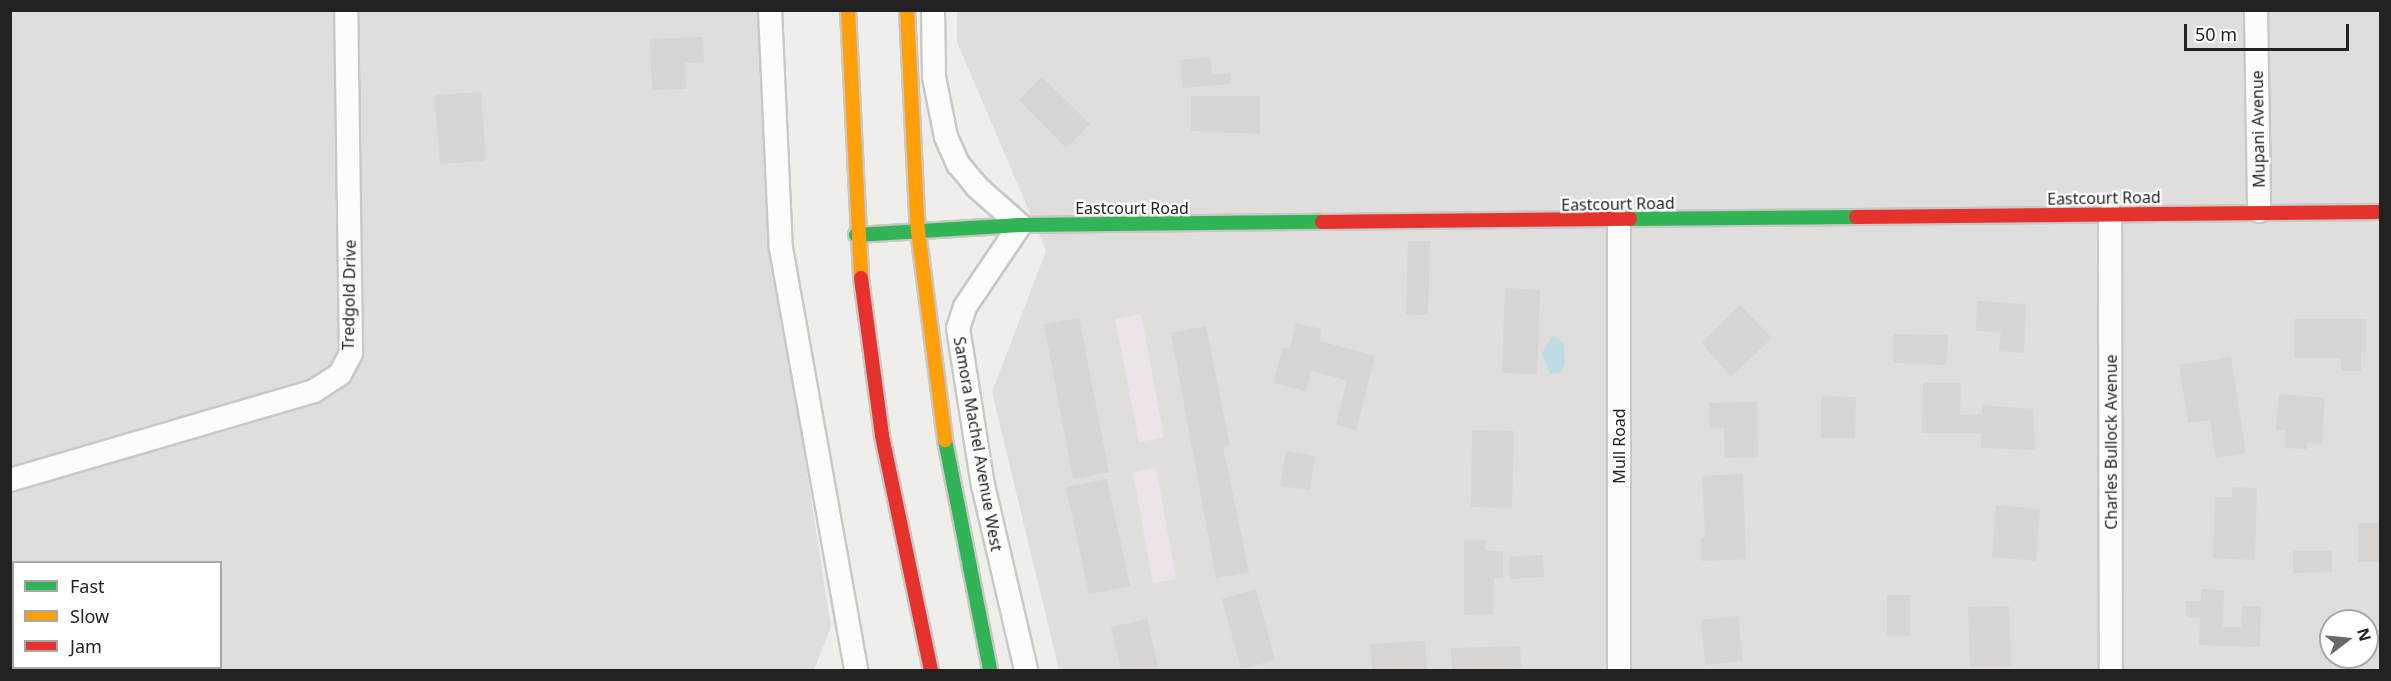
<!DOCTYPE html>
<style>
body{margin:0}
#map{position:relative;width:2391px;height:681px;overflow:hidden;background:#f0eeeb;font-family:"Noto Sans",sans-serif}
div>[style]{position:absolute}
.residential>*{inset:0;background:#dfdedc}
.industrial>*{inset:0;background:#ede4e9}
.water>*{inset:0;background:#bfdbe3}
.building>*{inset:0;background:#d7d4d2}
.roads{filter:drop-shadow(2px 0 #c9c8c7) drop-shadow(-2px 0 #c9c8c7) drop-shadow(0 2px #c9c8c7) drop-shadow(0 -2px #c9c8c7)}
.street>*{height:22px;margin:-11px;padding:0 11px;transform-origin:11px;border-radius:11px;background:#fdfcfc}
.fast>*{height:14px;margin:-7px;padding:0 7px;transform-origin:7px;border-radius:7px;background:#30b455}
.slow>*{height:14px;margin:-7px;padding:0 7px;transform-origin:7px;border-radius:7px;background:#ff9f0a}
.jam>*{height:14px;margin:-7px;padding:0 7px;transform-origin:7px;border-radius:7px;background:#e5322d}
span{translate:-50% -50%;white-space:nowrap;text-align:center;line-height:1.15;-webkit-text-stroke:4.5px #fff;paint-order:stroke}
.street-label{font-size:16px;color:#222}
.frame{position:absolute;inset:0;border:12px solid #222;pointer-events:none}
.legend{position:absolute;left:12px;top:561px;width:210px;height:108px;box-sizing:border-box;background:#fff;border:2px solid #a7a7a7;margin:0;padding:8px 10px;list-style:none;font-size:18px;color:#222}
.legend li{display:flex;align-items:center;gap:12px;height:30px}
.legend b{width:30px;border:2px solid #a7a7a7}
.north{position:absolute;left:2319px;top:609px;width:60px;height:60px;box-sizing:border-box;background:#fff;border:2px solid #a7a7a7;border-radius:50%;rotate:74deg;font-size:16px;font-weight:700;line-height:24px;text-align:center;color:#222}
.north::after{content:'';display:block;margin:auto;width:21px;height:27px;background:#6a6968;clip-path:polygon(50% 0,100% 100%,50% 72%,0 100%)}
.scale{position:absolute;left:2184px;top:24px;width:165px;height:27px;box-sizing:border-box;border:3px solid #222;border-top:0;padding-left:8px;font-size:18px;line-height:21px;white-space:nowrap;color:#222;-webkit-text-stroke:4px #fff;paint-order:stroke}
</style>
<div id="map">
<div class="residential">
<i style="clip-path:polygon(evenodd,957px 10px,2380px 11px,2380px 670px,1059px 670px,992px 392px,1046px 251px,957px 42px,957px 10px,2331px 621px,2367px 621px,2367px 657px,2331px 657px,2331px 621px)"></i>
<i style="clip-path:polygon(evenodd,10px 11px,772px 11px,770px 233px,831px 627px,814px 670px,11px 670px,10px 11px,14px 562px,220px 562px,220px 668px,14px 668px,14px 562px)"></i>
</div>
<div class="industrial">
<i style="clip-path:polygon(1141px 314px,1164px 437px,1139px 442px,1115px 319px)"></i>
<i style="clip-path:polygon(1156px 468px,1176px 579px,1153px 583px,1133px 472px)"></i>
</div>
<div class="water">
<i style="clip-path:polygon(1553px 335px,1564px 343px,1565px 364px,1560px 373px,1550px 374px,1542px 353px)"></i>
</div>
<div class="building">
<i style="clip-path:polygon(703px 37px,704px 62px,685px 63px,686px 89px,652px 90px,650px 39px)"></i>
<i style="clip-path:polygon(1210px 57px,1212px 75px,1230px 73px,1231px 84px,1183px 88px,1180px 60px)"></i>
<i style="clip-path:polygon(1042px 77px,1090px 124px,1066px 148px,1019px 100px)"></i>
<i style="clip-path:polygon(481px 92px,486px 161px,440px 164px,434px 95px)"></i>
<i style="clip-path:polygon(1191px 96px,1260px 96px,1260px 134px,1191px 131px)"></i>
<i style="clip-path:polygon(1408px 241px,1430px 241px,1428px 315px,1406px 314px)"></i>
<i style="clip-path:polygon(1505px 288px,1540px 290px,1537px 374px,1502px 373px)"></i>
<i style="clip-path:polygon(1977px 301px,2026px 304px,2024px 353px,1999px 351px,2001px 332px,1976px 331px)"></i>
<i style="clip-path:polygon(1740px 305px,1772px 338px,1731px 377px,1702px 343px)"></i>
<i style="clip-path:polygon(1079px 318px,1109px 472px,1073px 479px,1044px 324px)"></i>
<i style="clip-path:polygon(2294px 319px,2366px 319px,2366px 352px,2361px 352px,2361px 371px,2341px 371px,2341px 358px,2294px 358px)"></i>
<i style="clip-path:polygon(1296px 323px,1321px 329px,1320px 341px,1375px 356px,1356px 430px,1336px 425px,1347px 380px,1311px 371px,1306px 391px,1273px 383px,1283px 347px,1290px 349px)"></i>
<i style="clip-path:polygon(1206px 326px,1230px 445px,1223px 447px,1249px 572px,1216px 578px,1171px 333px)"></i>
<i style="clip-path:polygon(1894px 334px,1948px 335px,1946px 365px,1893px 363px)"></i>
<i style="clip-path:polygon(2231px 357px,2246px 453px,2216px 458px,2210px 420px,2188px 423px,2179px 365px)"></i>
<i style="clip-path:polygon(1923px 383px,1961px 383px,1960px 415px,1982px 414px,1982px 405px,2033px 409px,2035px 450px,1981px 448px,1981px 433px,1922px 433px)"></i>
<i style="clip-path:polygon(2279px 394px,2325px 398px,2322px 444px,2307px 443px,2307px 449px,2285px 448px,2286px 430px,2276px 430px)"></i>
<i style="clip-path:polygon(1821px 396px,1856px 397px,1855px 438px,1821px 438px)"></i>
<i style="clip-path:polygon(1757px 402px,1758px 457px,1725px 458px,1724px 428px,1710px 428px,1709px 403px)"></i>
<i style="clip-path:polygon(1472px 430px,1514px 431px,1512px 508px,1471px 507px)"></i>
<i style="clip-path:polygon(1286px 451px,1315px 456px,1310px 490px,1280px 486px)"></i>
<i style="clip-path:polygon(1743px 474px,1746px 559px,1702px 561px,1701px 538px,1705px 536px,1702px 476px)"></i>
<i style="clip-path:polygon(1107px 479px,1130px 586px,1089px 594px,1066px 487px)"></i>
<i style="clip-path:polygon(2232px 487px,2257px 488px,2255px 560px,2213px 558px,2215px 497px,2232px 497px)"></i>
<i style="clip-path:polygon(1996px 505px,2040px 509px,2036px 561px,1992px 557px)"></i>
<i style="clip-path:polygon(2358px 523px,2380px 523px,2380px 562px,2358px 562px)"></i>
<i style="clip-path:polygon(1464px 540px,1485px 540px,1485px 551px,1503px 551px,1503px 578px,1494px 578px,1493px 614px,1464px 615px)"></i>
<i style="clip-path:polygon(2293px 551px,2332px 551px,2332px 572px,2293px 573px)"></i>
<i style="clip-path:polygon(1543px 555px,1544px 577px,1510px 579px,1509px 557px)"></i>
<i style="clip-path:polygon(1256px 589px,1275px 660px,1241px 669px,1222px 599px)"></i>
<i style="clip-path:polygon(2201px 589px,2224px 590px,2223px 627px,2241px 627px,2242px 606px,2261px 606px,2260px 647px,2199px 645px,2200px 618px,2186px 617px,2186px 601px,2201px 601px)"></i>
<i style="clip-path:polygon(1887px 595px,1910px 595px,1910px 636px,1887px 636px)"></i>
<i style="clip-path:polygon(2009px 606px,2011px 666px,1970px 667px,1968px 607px)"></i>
<i style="clip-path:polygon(1738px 616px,1743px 661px,1705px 665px,1701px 620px)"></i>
<i style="clip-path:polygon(1147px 619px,1159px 670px,1121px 670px,1111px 627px)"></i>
<i style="clip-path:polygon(1425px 641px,1427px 670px,1372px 670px,1370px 644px)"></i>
<i style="clip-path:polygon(1520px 646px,1521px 668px,1513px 670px,1452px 670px,1451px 648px)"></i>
</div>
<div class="roads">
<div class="street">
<i style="left:770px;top:10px;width:238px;rotate:87.4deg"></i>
<i style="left:781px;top:248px;width:429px;rotate:79.9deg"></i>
<i style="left:933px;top:10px;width:67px;rotate:89.1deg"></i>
<i style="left:934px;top:77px;width:61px;rotate:78.7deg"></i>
<i style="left:946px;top:137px;width:30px;rotate:66deg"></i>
<i style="left:958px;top:164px;width:30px;rotate:50deg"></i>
<i style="left:977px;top:187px;width:57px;rotate:41.5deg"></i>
<i style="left:1020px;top:225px;width:99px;rotate:123.9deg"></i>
<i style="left:965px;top:307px;width:22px;rotate:108deg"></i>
<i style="left:958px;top:328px;width:159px;rotate:81deg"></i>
<i style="left:983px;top:485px;width:190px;rotate:76.9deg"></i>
<i style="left:2256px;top:10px;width:201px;rotate:89.1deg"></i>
<i style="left:2110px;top:214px;width:456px;rotate:89.9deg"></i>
<i style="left:1619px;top:221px;width:449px;rotate:90deg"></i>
<i style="left:10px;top:480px;width:317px;rotate:-16.3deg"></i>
<i style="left:314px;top:391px;width:31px;rotate:-33deg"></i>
<i style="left:340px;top:374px;width:24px;rotate:-62deg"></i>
<i style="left:351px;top:353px;width:343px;rotate:-90.8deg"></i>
</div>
<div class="fast">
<i style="left:1630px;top:219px;width:226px;rotate:-0.5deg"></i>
<i style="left:856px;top:235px;width:164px;rotate:-3.5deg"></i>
<i style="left:1020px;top:225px;width:302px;rotate:-0.6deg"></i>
<i style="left:945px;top:440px;width:234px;rotate:78.9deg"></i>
</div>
<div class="slow">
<i style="left:848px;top:10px;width:268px;rotate:87.2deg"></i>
<i style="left:907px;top:10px;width:221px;rotate:87.2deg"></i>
<i style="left:918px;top:231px;width:211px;rotate:82.6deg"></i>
</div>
<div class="jam">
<i style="left:1856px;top:217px;width:524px;rotate:-0.55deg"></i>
<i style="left:1322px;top:222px;width:308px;rotate:-0.6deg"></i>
<i style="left:861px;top:278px;width:159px;rotate:82.4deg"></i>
<i style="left:882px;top:436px;width:239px;rotate:78.2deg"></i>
</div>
</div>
<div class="street-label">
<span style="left:2258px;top:129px;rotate:-91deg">Mupani Avenue</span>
<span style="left:2104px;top:198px;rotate:-1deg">Eastcourt Road</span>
<span style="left:1618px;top:204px;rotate:-1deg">Eastcourt Road</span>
<span style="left:1132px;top:208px">Eastcourt Road</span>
<span style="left:349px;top:295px;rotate:-89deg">Tredgold Drive</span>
<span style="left:2111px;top:442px;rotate:-90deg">Charles Bullock Avenue</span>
<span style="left:978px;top:444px;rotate:80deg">Samora Machel Avenue West</span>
<span style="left:1619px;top:446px;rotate:-90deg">Mull Road</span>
</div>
<div class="frame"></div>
<ul class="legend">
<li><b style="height:8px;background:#30b455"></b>Fast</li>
<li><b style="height:8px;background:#ff9f0a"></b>Slow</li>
<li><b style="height:8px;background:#e5322d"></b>Jam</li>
</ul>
<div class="north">N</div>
<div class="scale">50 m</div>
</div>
